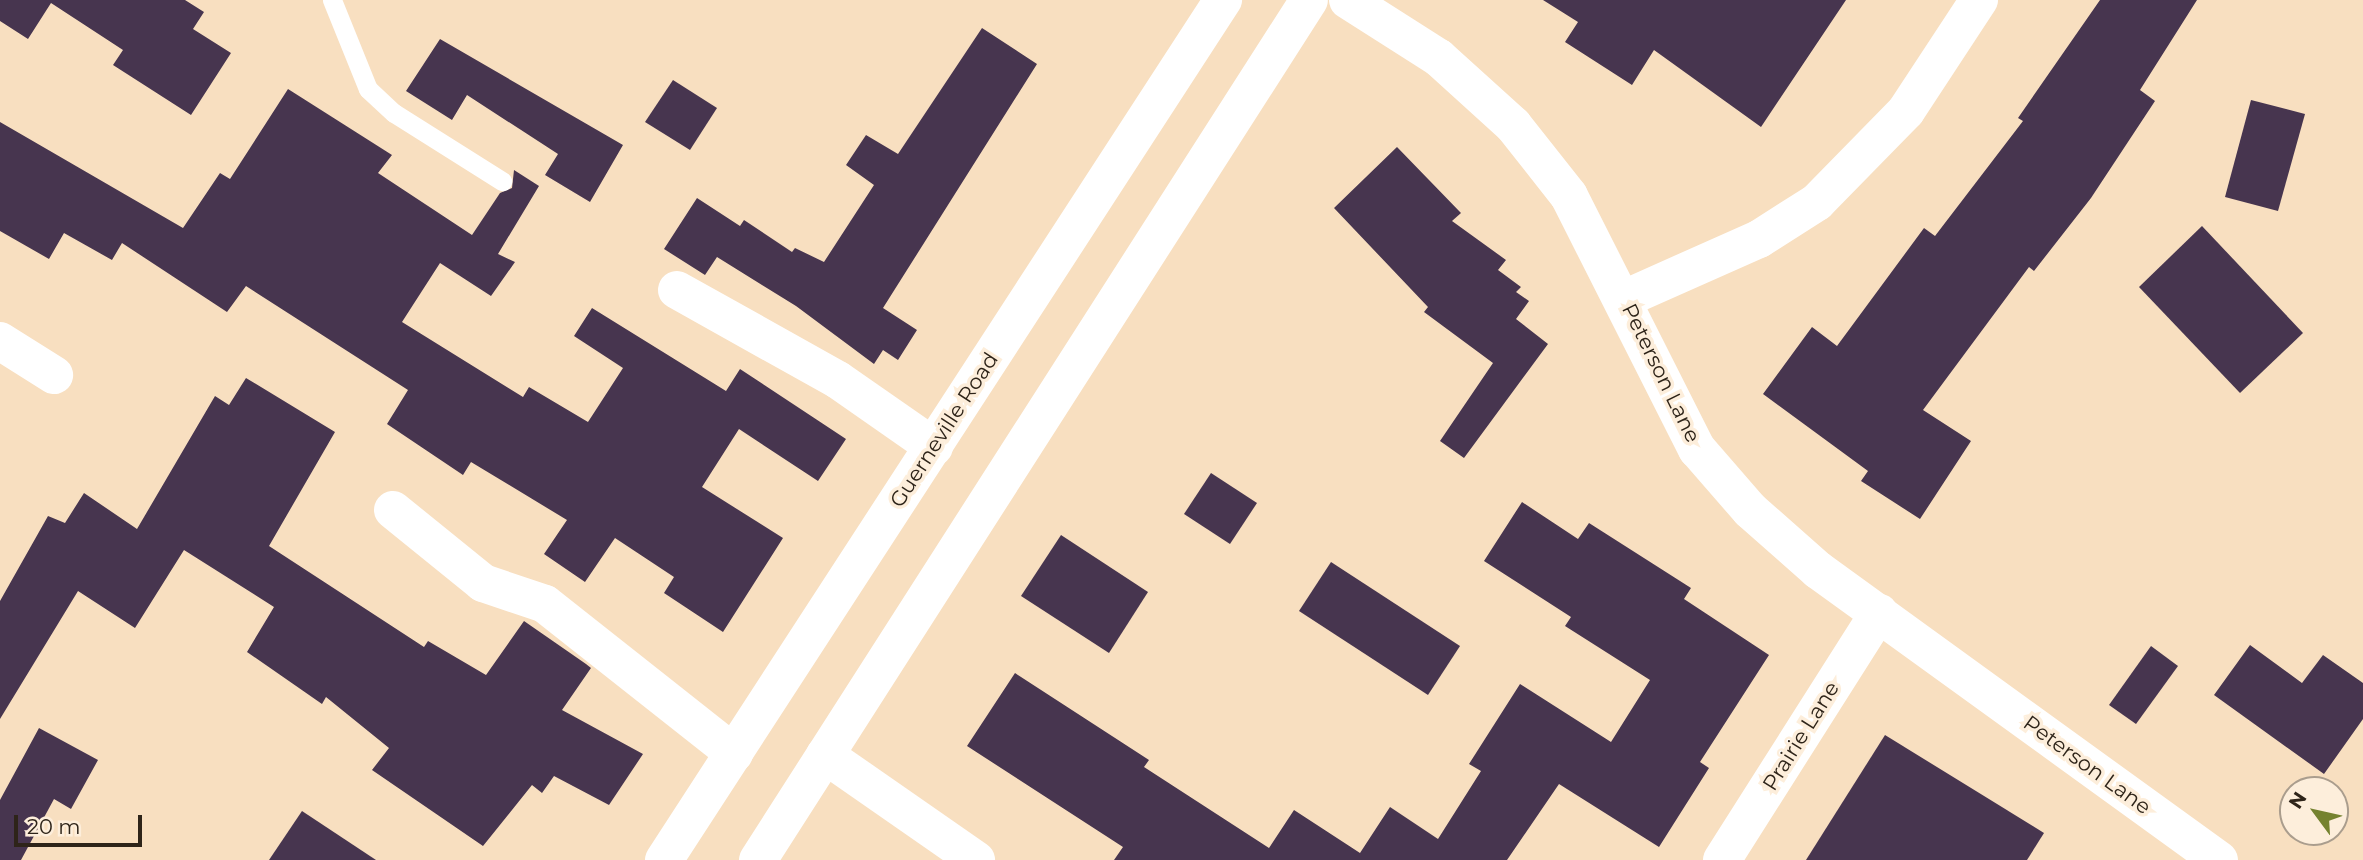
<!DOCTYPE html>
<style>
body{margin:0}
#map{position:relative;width:2363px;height:860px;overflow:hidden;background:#f8dfc0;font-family:Montserrat,sans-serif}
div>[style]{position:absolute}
.building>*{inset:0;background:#47354f}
.service>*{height:19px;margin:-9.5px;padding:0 9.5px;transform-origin:9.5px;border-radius:9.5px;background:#fff}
.minor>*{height:38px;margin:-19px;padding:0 19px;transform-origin:19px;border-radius:19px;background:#fff}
.secondary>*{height:38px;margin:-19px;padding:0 19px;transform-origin:19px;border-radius:19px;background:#fff}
span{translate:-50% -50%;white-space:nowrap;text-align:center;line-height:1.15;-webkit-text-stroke:7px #fdeedb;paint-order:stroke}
.street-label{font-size:21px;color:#2e2419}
.north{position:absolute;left:2279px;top:776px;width:70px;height:70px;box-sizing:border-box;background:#fdeedb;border:2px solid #aa9d8d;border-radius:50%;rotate:303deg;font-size:19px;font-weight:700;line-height:28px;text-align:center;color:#2e2419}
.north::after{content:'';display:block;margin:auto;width:24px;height:32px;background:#75822f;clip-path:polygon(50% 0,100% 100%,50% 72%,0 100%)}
.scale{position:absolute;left:14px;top:815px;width:128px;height:32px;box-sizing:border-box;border:4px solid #2e2419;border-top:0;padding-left:9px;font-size:21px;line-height:24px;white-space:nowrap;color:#2e2419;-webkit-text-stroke:5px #fdeedb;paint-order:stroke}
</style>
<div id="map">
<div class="building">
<i style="clip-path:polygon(0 0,185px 0,204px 12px,193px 29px,231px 53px,191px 115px,113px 65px,123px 50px,51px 3px,28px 39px,0 21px)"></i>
<i style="clip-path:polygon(1543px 0,1846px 0,1761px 127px,1654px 50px,1632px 85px,1565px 42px,1578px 22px)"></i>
<i style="clip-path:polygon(2100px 0,2197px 0,2140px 90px,2155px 101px,2091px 198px,2034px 271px,2029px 267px,1923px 410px,1971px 441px,1920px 519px,1861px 481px,1868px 471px,1763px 394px,1812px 327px,1837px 346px,1924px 228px,1935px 236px,2023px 121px,2018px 118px)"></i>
<i style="clip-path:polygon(982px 28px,1037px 64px,883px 308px,917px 330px,898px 360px,883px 350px,874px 364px,796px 306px,717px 257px,705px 275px,664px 249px,697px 198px,740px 226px,744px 220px,792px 252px,795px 248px,824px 262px,874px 185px,846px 165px,866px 135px,898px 154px)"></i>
<i style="clip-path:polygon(440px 39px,623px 145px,590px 202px,545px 175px,558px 154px,467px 95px,452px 120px,406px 91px)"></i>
<i style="clip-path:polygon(673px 80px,717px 108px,690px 150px,645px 122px)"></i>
<i style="clip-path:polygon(288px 89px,392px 155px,378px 173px,472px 235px,500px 193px,512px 188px,514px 170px,539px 186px,498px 254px,515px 262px,491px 296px,440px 263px,402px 322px,523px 397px,529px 387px,588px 422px,623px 368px,574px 336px,592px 308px,726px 391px,740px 369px,846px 439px,818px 481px,739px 429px,702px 487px,783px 538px,723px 632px,664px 593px,674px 577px,615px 538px,585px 582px,544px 554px,567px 520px,471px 462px,463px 475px,387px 424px,408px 390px,246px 286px,227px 312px,122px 243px,112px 260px,64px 233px,49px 259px,0 231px,0 122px,183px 228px,220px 173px,230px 179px)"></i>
<i style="clip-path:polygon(2251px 100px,2305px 114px,2278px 211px,2225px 197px)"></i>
<i style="clip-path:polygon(1397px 147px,1461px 213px,1452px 221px,1506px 260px,1498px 270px,1521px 287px,1516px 292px,1529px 301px,1516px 319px,1548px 344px,1464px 458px,1440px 441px,1493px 363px,1424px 312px,1428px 307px,1334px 208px)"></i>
<i style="clip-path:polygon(2202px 226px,2303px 333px,2240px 393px,2139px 287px)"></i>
<i style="clip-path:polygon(246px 378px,335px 432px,269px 546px,424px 647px,428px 641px,486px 675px,524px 621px,586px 664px,591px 668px,562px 710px,643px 754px,609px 805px,554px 776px,542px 793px,532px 785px,483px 846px,372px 770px,389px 748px,326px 697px,322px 704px,247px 652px,274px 607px,184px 550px,135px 628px,78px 591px,0 719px,0 601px,48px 516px,65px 523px,84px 493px,137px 529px,215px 396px,229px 405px)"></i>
<i style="clip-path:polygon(1211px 473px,1257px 503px,1230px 544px,1184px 514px)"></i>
<i style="clip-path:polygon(1522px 502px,1578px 539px,1589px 523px,1691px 588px,1684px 599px,1769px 655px,1700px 762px,1709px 768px,1659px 847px,1559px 784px,1507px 860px,1114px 860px,1123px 847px,967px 746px,1015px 673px,1149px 760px,1144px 767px,1269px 848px,1294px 810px,1360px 853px,1390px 807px,1438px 839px,1481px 771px,1469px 764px,1520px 684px,1611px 742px,1650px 680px,1565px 626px,1571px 617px,1484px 561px)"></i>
<i style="clip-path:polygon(1061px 535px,1148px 592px,1109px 653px,1021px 596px)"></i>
<i style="clip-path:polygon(1331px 562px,1460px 646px,1428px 695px,1299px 611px)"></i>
<i style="clip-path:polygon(2250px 645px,2302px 683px,2323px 655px,2363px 683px,2363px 719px,2324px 774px,2214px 695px)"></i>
<i style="clip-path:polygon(2151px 646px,2178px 666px,2136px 724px,2109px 705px)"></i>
<i style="clip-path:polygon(39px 728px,98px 760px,71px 809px,54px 799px,21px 860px,0 860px,0 800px)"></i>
<i style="clip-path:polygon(1885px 735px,2044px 833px,2027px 860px,1806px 860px)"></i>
<i style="clip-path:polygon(302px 811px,376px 860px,269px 860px)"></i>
</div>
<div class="service">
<i style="left:332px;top:0;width:96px;rotate:68deg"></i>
<i style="left:368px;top:89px;width:35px;rotate:43deg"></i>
<i style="left:394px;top:113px;width:128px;rotate:32.2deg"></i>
</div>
<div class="minor">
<i style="left:1348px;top:0;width:108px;rotate:32.5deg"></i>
<i style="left:1439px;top:58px;width:100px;rotate:42.2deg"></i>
<i style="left:1513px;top:125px;width:90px;rotate:51.7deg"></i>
<i style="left:1569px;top:196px;width:284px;rotate:63.2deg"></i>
<i style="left:1697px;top:449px;width:81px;rotate:49deg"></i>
<i style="left:1750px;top:510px;width:91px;rotate:41.4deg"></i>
<i style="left:1818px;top:570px;width:495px;rotate:35.9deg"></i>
<i style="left:677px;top:290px;width:184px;rotate:29.2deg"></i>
<i style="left:838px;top:380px;width:117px;rotate:34.9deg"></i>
<i style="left:1624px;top:299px;width:148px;rotate:-24deg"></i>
<i style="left:1759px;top:239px;width:69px;rotate:-32.5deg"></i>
<i style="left:1817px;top:202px;width:127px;rotate:-45.6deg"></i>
<i style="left:1906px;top:111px;width:133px;rotate:-56.7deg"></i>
<i style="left:0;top:341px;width:64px;rotate:32.2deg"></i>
<i style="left:393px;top:510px;width:116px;rotate:39deg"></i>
<i style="left:483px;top:583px;width:65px;rotate:18.7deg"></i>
<i style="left:545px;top:604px;width:241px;rotate:38.3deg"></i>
<i style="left:825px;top:755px;width:184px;rotate:34.8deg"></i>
<i style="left:1722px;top:860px;width:293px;rotate:-57.6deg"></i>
</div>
<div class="secondary">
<i style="left:664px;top:860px;width:1026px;rotate:-56.98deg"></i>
<i style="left:758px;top:860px;width:1021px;rotate:-57.35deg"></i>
</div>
<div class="street-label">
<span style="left:1661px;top:373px;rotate:64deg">Peterson Lane</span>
<span style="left:944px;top:430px;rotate:-57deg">Guerneville Road</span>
<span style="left:1801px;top:736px;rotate:-58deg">Prairie Lane</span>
<span style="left:2087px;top:765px;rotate:36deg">Peterson Lane</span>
</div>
<div class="north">N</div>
<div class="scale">20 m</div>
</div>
